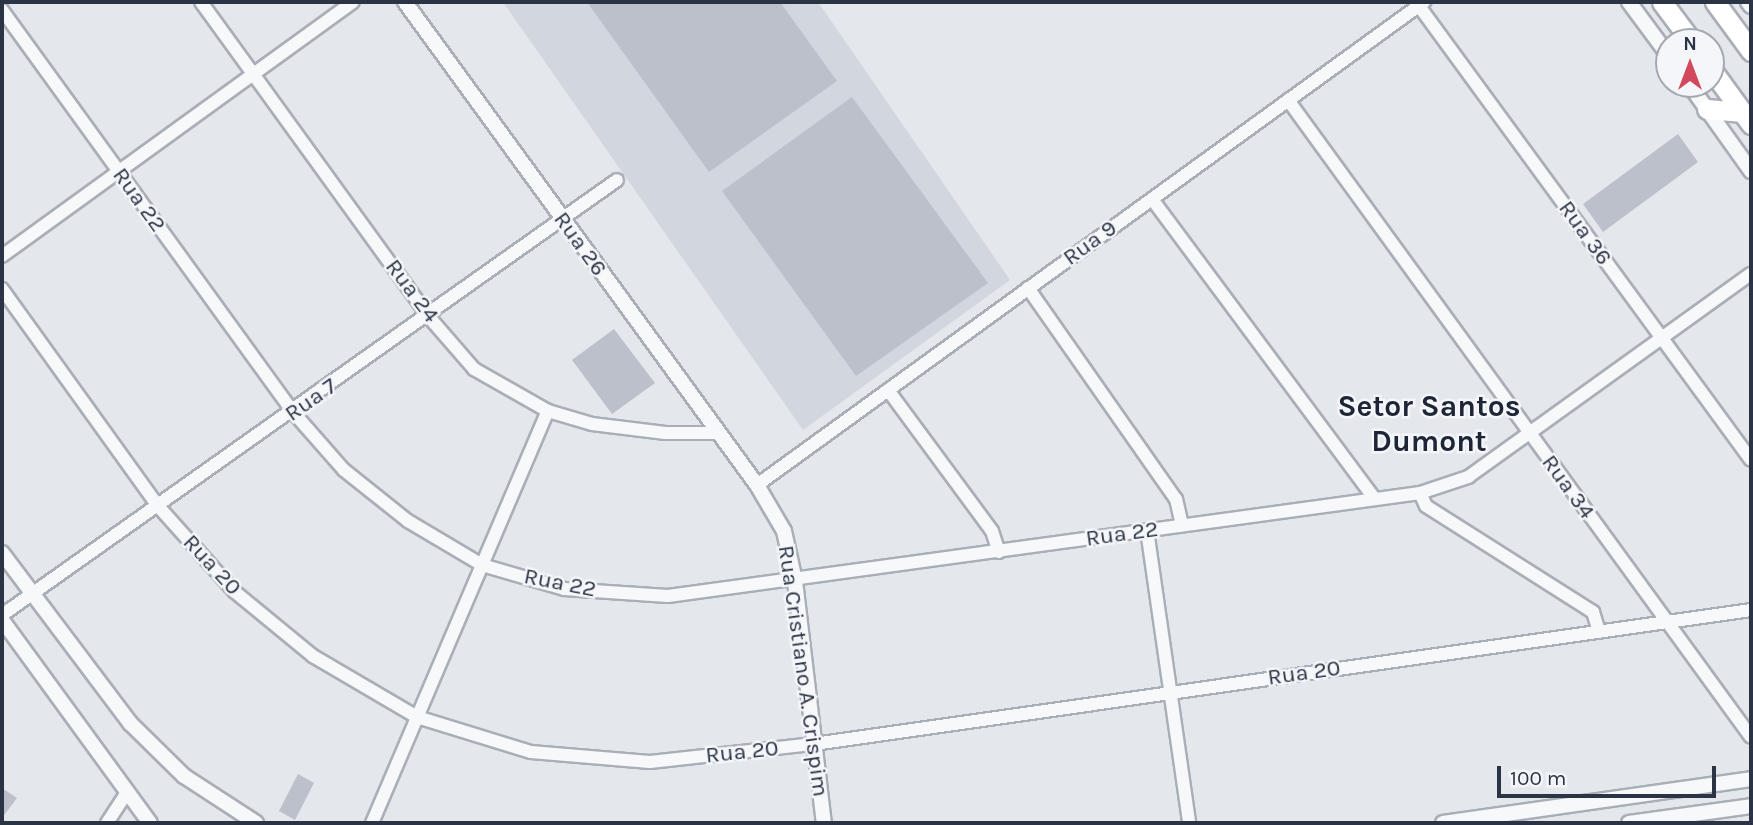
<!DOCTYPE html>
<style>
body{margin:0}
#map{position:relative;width:1753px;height:825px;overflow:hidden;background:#e4e7ec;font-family:Karla,sans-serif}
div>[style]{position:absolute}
.built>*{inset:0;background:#d2d6de}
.building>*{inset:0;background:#bbc0ca}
.roads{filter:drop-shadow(2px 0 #a9aeb7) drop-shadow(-2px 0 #a9aeb7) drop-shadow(0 2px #a9aeb7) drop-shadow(0 -2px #a9aeb7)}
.minor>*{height:12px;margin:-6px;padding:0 6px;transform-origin:6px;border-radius:6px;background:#f7f8fa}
.tertiary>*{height:14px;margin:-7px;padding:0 7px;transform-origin:7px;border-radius:7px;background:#f7f8fa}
.trunk>*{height:19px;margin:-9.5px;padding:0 9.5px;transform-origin:9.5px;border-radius:9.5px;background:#fff}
span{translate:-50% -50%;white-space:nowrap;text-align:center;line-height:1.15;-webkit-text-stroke:5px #f4f6f9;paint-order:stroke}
.street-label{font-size:23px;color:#2b3445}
.district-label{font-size:30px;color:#1d2536;font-weight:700}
.frame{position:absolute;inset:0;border:4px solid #2b3445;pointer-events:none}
.north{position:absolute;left:1655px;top:28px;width:70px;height:70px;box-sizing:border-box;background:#f4f6f9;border:2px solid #a4a8b1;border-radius:50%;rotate:0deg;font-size:19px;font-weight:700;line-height:28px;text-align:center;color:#2b3445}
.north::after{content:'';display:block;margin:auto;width:24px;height:32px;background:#d1495b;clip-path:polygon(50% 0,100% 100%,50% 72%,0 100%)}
.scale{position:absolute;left:1497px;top:766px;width:219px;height:32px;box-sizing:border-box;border:4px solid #2b3445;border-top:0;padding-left:9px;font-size:21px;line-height:24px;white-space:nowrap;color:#2b3445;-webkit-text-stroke:5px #f4f6f9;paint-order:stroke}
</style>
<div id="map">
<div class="built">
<i style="clip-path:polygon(503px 2px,818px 2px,1010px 280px,803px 430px)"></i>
</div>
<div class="building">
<i style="clip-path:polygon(587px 2px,780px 2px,837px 81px,709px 172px)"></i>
<i style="clip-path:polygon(852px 97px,988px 283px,856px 376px,722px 191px)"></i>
<i style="clip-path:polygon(1678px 134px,1698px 162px,1603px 232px,1583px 204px)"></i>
<i style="clip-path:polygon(614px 329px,655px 383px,612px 414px,572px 360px)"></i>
<i style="clip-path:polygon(298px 774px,314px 783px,295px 820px,279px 811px)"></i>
<i style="clip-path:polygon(2px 788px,17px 798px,2px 818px)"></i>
</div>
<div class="roads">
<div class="minor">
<i style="left:201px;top:2px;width:389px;rotate:54.1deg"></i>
<i style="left:429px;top:317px;width:69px;rotate:49.1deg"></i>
<i style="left:474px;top:369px;width:85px;rotate:29.6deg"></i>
<i style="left:548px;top:411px;width:46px;rotate:16.5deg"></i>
<i style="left:592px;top:424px;width:74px;rotate:7deg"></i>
<i style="left:665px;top:433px;width:54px"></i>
<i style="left:1419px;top:6px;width:562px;rotate:53.82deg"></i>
<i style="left:2px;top:10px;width:496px;rotate:54.1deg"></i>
<i style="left:293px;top:412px;width:77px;rotate:48.7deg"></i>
<i style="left:344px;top:470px;width:82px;rotate:38.6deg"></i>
<i style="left:408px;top:521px;width:86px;rotate:30.7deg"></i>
<i style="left:482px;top:565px;width:85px;rotate:16.3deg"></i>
<i style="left:564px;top:589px;width:104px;rotate:3.9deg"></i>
<i style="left:668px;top:596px;width:759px;rotate:-7.8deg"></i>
<i style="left:1420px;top:493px;width:51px;rotate:-18.4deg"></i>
<i style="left:1468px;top:477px;width:348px;rotate:-35.7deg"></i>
<i style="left:1288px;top:100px;width:787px;rotate:53.99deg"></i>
<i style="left:1152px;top:199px;width:372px;rotate:53.4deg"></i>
<i style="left:2px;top:256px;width:433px;rotate:-35.9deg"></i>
<i style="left:1028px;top:288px;width:258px;rotate:55deg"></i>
<i style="left:1176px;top:499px;width:27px;rotate:77deg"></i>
<i style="left:2px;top:289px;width:267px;rotate:54.3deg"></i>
<i style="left:158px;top:506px;width:115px;rotate:48.2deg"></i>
<i style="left:235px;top:592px;width:101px;rotate:39.4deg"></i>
<i style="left:313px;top:656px;width:121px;rotate:30.4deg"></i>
<i style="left:417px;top:717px;width:119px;rotate:17.1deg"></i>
<i style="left:531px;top:752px;width:119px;rotate:4.8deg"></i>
<i style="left:650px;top:762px;width:165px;rotate:-6.3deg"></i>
<i style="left:814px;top:744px;width:947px;rotate:-8.14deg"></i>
<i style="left:888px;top:390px;width:175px;rotate:53.6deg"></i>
<i style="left:992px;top:531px;width:22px;rotate:72deg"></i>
<i style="left:757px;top:485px;width:824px;rotate:-35.91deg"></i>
<i style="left:1420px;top:493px;width:14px;rotate:65deg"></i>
<i style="left:1426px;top:506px;width:198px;rotate:32.4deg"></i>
<i style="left:1593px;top:612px;width:21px;rotate:73deg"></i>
<i style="left:1147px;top:530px;width:296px;rotate:81.8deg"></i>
<i style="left:2px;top:615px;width:753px;rotate:-35.27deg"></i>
<i style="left:107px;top:823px;width:37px;rotate:-57deg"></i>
<i style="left:372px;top:823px;width:448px;rotate:-66.9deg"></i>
</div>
<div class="tertiary">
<i style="left:405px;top:2px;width:598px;rotate:53.92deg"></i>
<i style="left:757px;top:485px;width:53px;rotate:59.6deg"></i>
<i style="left:784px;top:531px;width:51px;rotate:77.6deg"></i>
<i style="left:795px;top:581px;width:244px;rotate:83.2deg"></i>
<i style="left:1629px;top:2px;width:67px;rotate:53.5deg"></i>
<i style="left:1748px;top:2px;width:5px;rotate:53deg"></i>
<i style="left:1689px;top:84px;width:107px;rotate:54.5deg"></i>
<i style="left:2px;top:553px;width:213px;rotate:53deg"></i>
<i style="left:130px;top:723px;width:76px;rotate:44.5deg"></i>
<i style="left:184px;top:776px;width:86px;rotate:33.1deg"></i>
<i style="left:2px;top:620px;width:251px;rotate:53.9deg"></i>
<i style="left:1443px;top:823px;width:311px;rotate:-8.1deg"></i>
<i style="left:1629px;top:823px;width:123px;rotate:-7.9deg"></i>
</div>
<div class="trunk">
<i style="left:1662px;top:2px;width:50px;rotate:53.1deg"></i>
<i style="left:1715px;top:2px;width:61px;rotate:53.7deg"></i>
<i style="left:1711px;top:69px;width:68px;rotate:54deg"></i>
<i style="left:1707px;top:109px;width:36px;rotate:5deg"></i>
</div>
</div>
<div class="street-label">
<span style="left:139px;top:200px;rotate:54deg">Rua 22</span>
<span style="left:1585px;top:233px;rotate:54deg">Rua 36</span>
<span style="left:1090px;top:243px;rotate:-36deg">Rua 9</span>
<span style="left:580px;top:244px;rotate:54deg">Rua 26</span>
<span style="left:412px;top:291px;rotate:53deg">Rua 24</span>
<span style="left:311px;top:400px;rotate:-35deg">Rua 7</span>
<span style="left:1568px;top:487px;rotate:54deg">Rua 34</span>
<span style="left:1122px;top:534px;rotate:-8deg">Rua 22</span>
<span style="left:212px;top:565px;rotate:47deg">Rua 20</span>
<span style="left:560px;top:583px;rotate:11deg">Rua 22</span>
<span style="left:803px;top:671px;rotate:82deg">Rua Cristiano A. Crispim</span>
<span style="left:1304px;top:673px;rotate:-8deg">Rua 20</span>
<span style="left:742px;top:752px;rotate:-6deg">Rua 20</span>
</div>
<div class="district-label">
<span style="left:1429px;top:423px">Setor Santos<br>Dumont</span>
</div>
<div class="frame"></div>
<div class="north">N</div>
<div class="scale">100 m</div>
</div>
